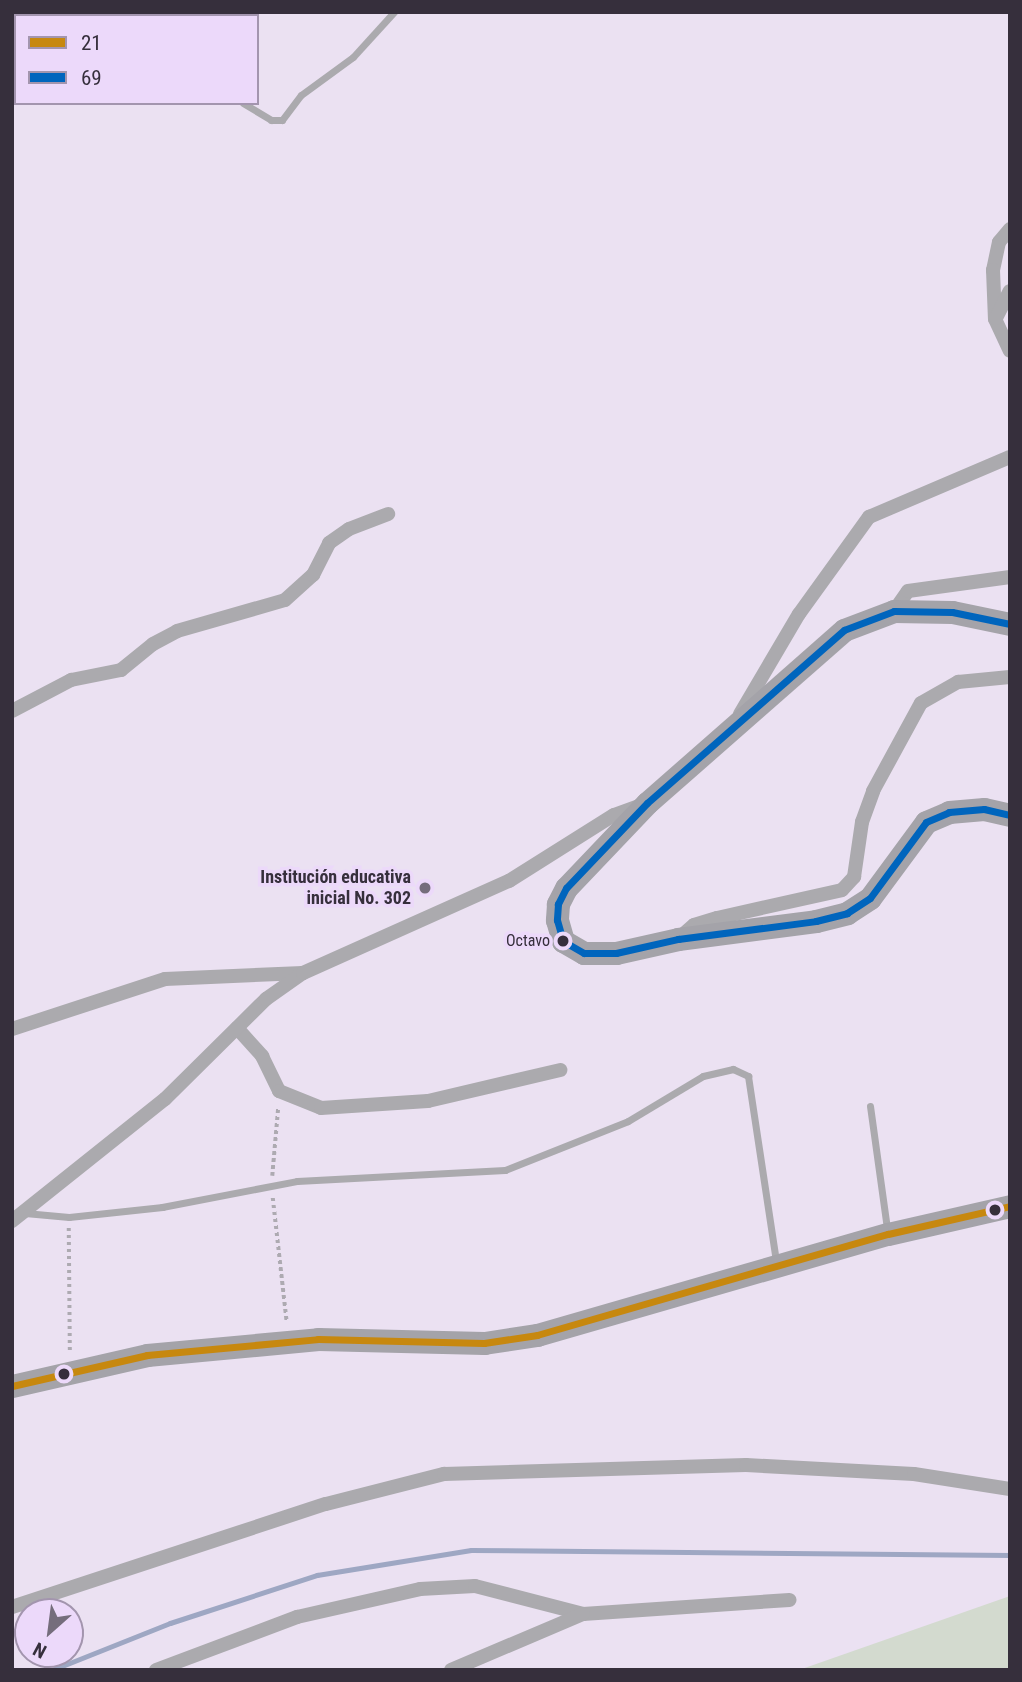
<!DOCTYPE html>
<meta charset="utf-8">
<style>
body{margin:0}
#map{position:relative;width:1022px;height:1682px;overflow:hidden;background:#ebe1f2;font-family:"Roboto Condensed",sans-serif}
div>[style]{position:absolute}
.green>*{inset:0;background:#d3dacf}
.stream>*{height:5px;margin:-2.5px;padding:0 2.5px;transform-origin:2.5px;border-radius:2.5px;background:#9ea7c3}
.path>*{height:3.5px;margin-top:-1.75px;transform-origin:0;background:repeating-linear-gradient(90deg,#adaab1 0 3.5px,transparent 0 7px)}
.service>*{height:7px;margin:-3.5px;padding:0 3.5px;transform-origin:3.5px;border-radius:3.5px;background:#abaaae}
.minor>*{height:14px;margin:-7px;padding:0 7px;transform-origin:7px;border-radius:7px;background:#abaaae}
.primary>*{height:23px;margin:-11.5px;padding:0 11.5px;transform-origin:11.5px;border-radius:11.5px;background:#a4a3a9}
.bus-1>*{height:7px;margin:-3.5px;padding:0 3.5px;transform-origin:3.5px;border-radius:3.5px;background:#c7880f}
.bus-2>*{height:7px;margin:-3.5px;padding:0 3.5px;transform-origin:3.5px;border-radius:3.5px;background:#0065bd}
.dots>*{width:19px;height:19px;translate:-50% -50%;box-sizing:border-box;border:4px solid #ecd9fa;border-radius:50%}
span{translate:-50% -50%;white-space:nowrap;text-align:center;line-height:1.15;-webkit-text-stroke:7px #ecd9fa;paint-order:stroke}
.bus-label{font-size:16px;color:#362f3c}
.right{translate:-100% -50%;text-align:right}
.poi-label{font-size:18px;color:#362f3c;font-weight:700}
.frame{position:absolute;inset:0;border:14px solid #362f3c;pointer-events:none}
.legend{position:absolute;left:14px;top:14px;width:245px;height:91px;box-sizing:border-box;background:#ecd9fa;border:2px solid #a395ae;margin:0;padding:9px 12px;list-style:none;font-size:21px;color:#362f3c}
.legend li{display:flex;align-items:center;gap:14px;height:35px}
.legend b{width:35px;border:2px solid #a395ae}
.north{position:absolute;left:14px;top:1598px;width:70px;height:70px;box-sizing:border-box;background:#ecd9fa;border:2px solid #a395ae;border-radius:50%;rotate:208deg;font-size:19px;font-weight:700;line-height:28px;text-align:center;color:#362f3c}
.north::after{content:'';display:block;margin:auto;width:24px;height:32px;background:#756d7c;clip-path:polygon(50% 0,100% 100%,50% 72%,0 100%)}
</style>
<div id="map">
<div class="green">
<i style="clip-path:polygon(1010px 1596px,1010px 1670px,799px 1670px)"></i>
</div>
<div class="stream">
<i style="left:52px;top:1670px;width:127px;rotate:-21.7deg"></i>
<i style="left:170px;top:1623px;width:155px;rotate:-18.1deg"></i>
<i style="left:317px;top:1575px;width:156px;rotate:-9.2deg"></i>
<i style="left:471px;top:1550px;width:539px;rotate:0.53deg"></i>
</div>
<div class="path">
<i style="left:272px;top:1176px;width:69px;rotate:-85deg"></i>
<i style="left:273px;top:1198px;width:125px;rotate:83.6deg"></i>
<i style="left:69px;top:1228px;width:126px;rotate:89.5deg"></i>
</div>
<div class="service">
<i style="left:243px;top:103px;width:33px;rotate:31deg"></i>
<i style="left:271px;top:120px;width:11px"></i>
<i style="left:282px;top:120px;width:31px;rotate:-53deg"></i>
<i style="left:301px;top:95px;width:64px;rotate:-36.2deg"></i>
<i style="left:353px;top:57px;width:61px;rotate:-47.7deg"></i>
<i style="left:870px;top:1106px;width:124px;rotate:82.1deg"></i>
<i style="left:25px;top:1213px;width:44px;rotate:5.2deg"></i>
<i style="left:69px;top:1217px;width:94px;rotate:-6.1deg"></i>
<i style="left:162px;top:1207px;width:137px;rotate:-10.9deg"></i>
<i style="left:297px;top:1181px;width:208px;rotate:-3deg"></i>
<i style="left:505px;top:1170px;width:132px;rotate:-21.7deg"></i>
<i style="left:628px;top:1121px;width:87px;rotate:-31deg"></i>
<i style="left:703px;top:1076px;width:31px;rotate:-13deg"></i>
<i style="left:733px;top:1069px;width:17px;rotate:25deg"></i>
<i style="left:748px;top:1076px;width:188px;rotate:81.4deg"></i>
</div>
<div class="minor">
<i style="left:30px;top:12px;width:62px"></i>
<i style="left:1010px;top:229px;width:17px;rotate:130deg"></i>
<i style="left:999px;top:242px;width:29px;rotate:102deg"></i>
<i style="left:993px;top:270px;width:49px;rotate:87.7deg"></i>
<i style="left:995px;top:319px;width:35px;rotate:65deg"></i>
<i style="left:996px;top:318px;width:30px;rotate:-63deg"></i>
<i style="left:894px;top:611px;width:24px;rotate:-55deg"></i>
<i style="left:908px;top:591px;width:103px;rotate:-7.8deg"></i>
<i style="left:12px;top:711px;width:67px;rotate:-27.7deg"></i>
<i style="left:71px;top:680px;width:51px;rotate:-11.3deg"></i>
<i style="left:121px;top:670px;width:41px;rotate:-39.1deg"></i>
<i style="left:153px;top:644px;width:27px;rotate:-28deg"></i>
<i style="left:177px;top:631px;width:112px;rotate:-16deg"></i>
<i style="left:285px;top:600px;width:38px;rotate:-42deg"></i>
<i style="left:313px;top:575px;width:36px;rotate:-63deg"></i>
<i style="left:329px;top:543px;width:24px;rotate:-35deg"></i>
<i style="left:349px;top:529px;width:42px;rotate:-21deg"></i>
<i style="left:740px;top:714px;width:116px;rotate:-59.5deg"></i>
<i style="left:799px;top:614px;width:120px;rotate:-54.2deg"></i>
<i style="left:869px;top:517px;width:153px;rotate:-23.1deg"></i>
<i style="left:679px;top:938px;width:20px;rotate:-41deg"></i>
<i style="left:694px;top:925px;width:24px;rotate:-17deg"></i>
<i style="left:717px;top:918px;width:128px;rotate:-12.6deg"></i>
<i style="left:842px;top:890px;width:18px;rotate:-47deg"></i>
<i style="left:854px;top:877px;width:56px;rotate:-81.7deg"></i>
<i style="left:862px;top:822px;width:33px;rotate:-70deg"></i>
<i style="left:873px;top:791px;width:100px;rotate:-61.4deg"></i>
<i style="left:921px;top:703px;width:43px;rotate:-29.6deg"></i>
<i style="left:958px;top:682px;width:52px;rotate:-5.5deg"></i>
<i style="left:237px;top:1028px;width:38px;rotate:48deg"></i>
<i style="left:262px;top:1056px;width:39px;rotate:64deg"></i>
<i style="left:279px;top:1091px;width:45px;rotate:22deg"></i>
<i style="left:321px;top:1108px;width:107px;rotate:-3.7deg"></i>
<i style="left:428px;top:1101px;width:136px;rotate:-13.2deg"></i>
<i style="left:12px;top:1029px;width:161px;rotate:-18.1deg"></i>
<i style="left:165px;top:979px;width:138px;rotate:-2.5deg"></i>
<i style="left:12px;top:1221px;width:196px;rotate:-38.6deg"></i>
<i style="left:165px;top:1099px;width:142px;rotate:-44.7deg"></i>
<i style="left:266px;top:999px;width:45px;rotate:-35.1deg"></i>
<i style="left:303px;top:973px;width:226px;rotate:-24.1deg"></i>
<i style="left:509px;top:881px;width:124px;rotate:-32.2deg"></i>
<i style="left:614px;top:815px;width:27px;rotate:-20deg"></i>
<i style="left:12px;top:1607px;width:330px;rotate:-18.2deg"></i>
<i style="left:326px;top:1504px;width:122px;rotate:-14.3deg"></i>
<i style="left:444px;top:1474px;width:302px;rotate:-1.7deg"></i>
<i style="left:746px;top:1465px;width:168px;rotate:3.1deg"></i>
<i style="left:914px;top:1474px;width:97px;rotate:8.9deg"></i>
<i style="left:156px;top:1670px;width:151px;rotate:-20.6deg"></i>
<i style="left:297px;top:1617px;width:126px;rotate:-12.8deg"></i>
<i style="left:420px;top:1589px;width:55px;rotate:-3.1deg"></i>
<i style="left:475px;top:1586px;width:112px;rotate:14.5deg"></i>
<i style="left:583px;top:1614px;width:207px;rotate:-3.9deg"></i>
<i style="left:451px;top:1670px;width:143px;rotate:-23deg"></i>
</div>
<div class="primary">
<i style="left:1010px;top:624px;width:59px;rotate:-168.3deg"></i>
<i style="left:952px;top:612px;width:58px;rotate:-179deg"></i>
<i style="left:894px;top:611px;width:53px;rotate:159.2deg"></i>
<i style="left:844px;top:630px;width:262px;rotate:138.7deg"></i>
<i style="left:647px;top:803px;width:117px;rotate:133.6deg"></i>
<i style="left:566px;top:888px;width:18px;rotate:117deg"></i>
<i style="left:558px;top:904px;width:16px;rotate:94deg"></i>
<i style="left:557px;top:920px;width:22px;rotate:74deg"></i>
<i style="left:563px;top:941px;width:24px;rotate:30deg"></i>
<i style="left:584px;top:953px;width:32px"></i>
<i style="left:616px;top:953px;width:64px;rotate:-12.7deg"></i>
<i style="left:678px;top:939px;width:139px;rotate:-7.4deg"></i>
<i style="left:816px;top:921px;width:32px;rotate:-14deg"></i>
<i style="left:847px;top:913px;width:27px;rotate:-33deg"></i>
<i style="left:870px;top:898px;width:94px;rotate:-53.6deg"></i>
<i style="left:926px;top:822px;width:25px;rotate:-23deg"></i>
<i style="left:949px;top:812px;width:35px;rotate:-5deg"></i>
<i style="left:984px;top:809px;width:27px;rotate:13deg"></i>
<i style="left:12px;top:1386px;width:139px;rotate:-12.9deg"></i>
<i style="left:147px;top:1355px;width:172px;rotate:-5.3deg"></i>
<i style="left:318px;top:1339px;width:166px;rotate:1.4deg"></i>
<i style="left:484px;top:1343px;width:54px;rotate:-8.6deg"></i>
<i style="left:537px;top:1335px;width:365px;rotate:-16.1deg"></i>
<i style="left:888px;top:1234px;width:125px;rotate:-12.9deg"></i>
</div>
<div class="bus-1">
<i style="left:12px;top:1386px;width:139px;rotate:-12.9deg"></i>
<i style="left:147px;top:1355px;width:172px;rotate:-5.3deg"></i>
<i style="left:318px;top:1339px;width:166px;rotate:1.4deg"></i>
<i style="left:484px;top:1343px;width:54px;rotate:-8.6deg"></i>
<i style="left:537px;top:1335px;width:365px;rotate:-16.1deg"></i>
<i style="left:888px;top:1234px;width:125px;rotate:-12.9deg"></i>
</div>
<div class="bus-2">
<i style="left:1010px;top:624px;width:59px;rotate:-168.3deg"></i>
<i style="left:952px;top:612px;width:58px;rotate:-179deg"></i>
<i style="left:894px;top:611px;width:53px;rotate:159.2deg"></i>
<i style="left:844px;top:630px;width:262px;rotate:138.7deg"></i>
<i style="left:647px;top:803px;width:117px;rotate:133.6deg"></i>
<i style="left:566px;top:888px;width:18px;rotate:117deg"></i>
<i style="left:558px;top:904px;width:16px;rotate:94deg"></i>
<i style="left:557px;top:920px;width:22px;rotate:74deg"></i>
<i style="left:563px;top:941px;width:24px;rotate:30deg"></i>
<i style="left:584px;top:953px;width:32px"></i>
<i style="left:616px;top:953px;width:64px;rotate:-12.7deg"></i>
<i style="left:678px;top:939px;width:139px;rotate:-7.4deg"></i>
<i style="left:816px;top:921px;width:32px;rotate:-14deg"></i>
<i style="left:847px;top:913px;width:27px;rotate:-33deg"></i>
<i style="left:870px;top:898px;width:94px;rotate:-53.6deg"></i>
<i style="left:926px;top:822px;width:25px;rotate:-23deg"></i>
<i style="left:949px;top:812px;width:35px;rotate:-5deg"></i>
<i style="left:984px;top:809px;width:27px;rotate:13deg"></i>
</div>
<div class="dots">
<i style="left:425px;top:888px;background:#756d7c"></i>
<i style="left:563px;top:941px;background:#362f3c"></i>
<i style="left:995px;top:1210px;background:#362f3c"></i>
<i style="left:64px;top:1374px;background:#362f3c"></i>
</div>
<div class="bus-label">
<span class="right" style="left:550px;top:941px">Octavo</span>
</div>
<div class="poi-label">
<span class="right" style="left:411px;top:888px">Institución educativa<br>inicial No. 302</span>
</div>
<div class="frame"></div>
<ul class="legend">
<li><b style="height:9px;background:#c7880f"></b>21</li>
<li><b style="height:9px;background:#0065bd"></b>69</li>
</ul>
<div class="north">N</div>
</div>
